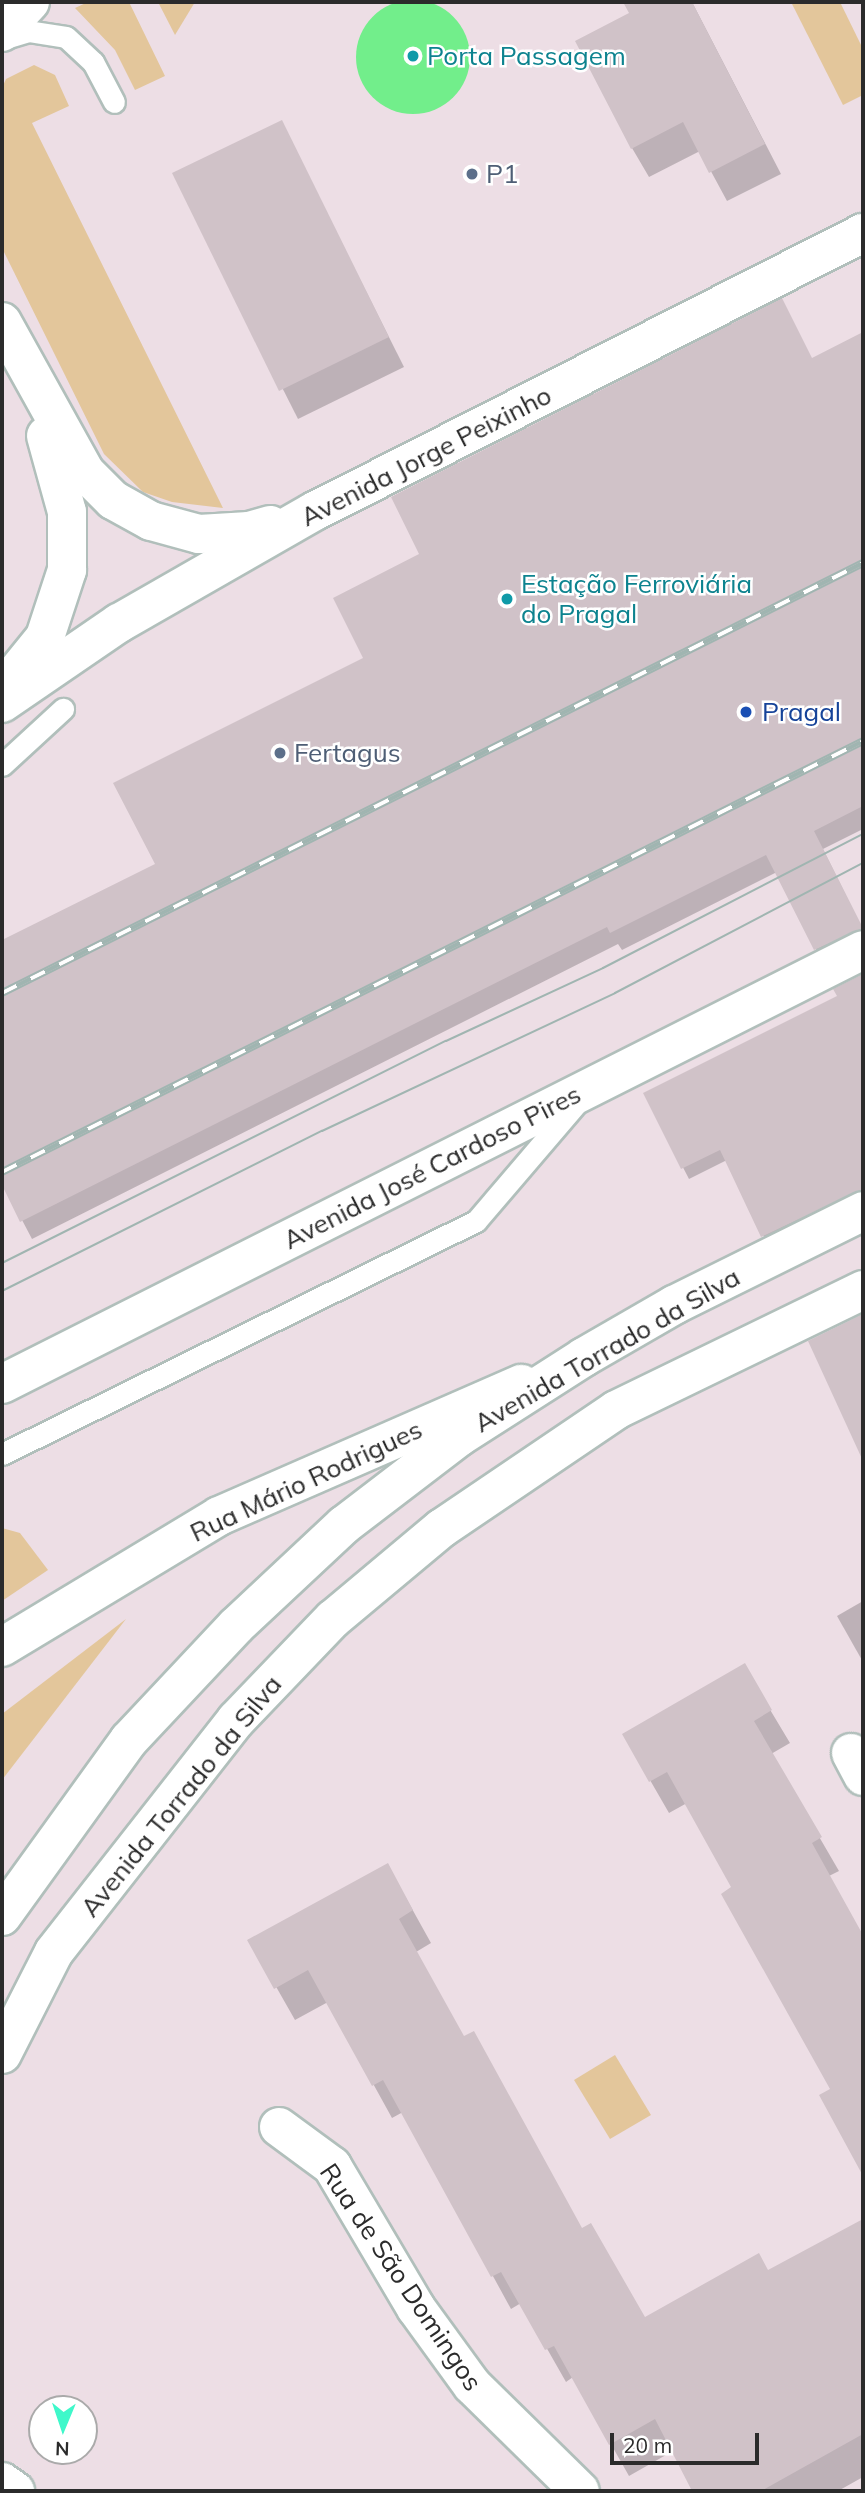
<!DOCTYPE html>
<meta charset="utf-8">
<style>
body{margin:0}
#map{position:relative;width:865px;height:2493px;overflow:hidden;background:#eddee5;font-family:Mulish,sans-serif}
div>[style]{position:absolute}
.green>*{inset:0;background:#e3c69b}
.water>*{inset:0;background:#72ee8b}
.round{border-radius:50%}
.shadow>*{inset:0;background:#0003}
.building>*{inset:0;background:#d0c2c8}
.roads{filter:drop-shadow(2px 0 #b1bfbb) drop-shadow(-2px 0 #b1bfbb) drop-shadow(0 2px #b1bfbb) drop-shadow(0 -2px #b1bfbb)}
.lane>*{height:21px;margin:-10.5px;padding:0 10.5px;transform-origin:10.5px;border-radius:10.5px;background:#fff}
.street>*{height:38px;margin:-19px;padding:0 19px;transform-origin:19px;border-radius:19px;background:#fff}
.secondary>*{height:38px;margin:-19px;padding:0 19px;transform-origin:19px;border-radius:19px;background:#fff}
.tram>*{height:2px;margin:-1px;padding:0 1px;transform-origin:1px;border-radius:1px;background:#a0b5b1}
.rail>*{height:8px;margin-top:-4px;transform-origin:0;background:repeating-linear-gradient(90deg,#fff 0 16px,#a0b5b1 0 32px);box-sizing:border-box;border-block:2px solid #a0b5b1}
.dots>*{width:19px;height:19px;translate:-50% -50%;box-sizing:border-box;border:4px solid #fff;border-radius:50%}
span{translate:-50% -50%;white-space:nowrap;text-align:center;line-height:1.15;-webkit-text-stroke:5px #fff;paint-order:stroke}
.culture-label{font-size:26px;color:#0d838f}
.left{translate:0 -50%;text-align:left}
.service-label{font-size:26px;color:#4e5e75}
.street-label{font-size:26px;color:#2b2b2b}
.transit-label{font-size:26px;color:#164399}
.frame{position:absolute;inset:0;border:4px solid #2b2b2b;pointer-events:none}
.north{position:absolute;left:28px;top:2395px;width:70px;height:70px;box-sizing:border-box;background:#fff;border:2px solid #aaa;border-radius:50%;rotate:182deg;font-size:19px;font-weight:700;line-height:28px;text-align:center;color:#2b2b2b}
.north::after{content:'';display:block;margin:auto;width:24px;height:32px;background:#3ff8ca;clip-path:polygon(50% 0,100% 100%,50% 72%,0 100%)}
.scale{position:absolute;left:610px;top:2433px;width:149px;height:32px;box-sizing:border-box;border:4px solid #2b2b2b;border-top:0;padding-left:9px;font-size:21px;line-height:24px;white-space:nowrap;color:#2b2b2b;-webkit-text-stroke:5px #fff;paint-order:stroke}
</style>
<div id="map">
<div class="green">
<i style="clip-path:polygon(88px 2px,129px 2px,165px 76px,135px 90px,115px 50px,75px 8px)"></i>
<i style="clip-path:polygon(158px 2px,195px 2px,175px 35px)"></i>
<i style="clip-path:polygon(791px 2px,840px 2px,863px 49px,863px 95px,843px 105px)"></i>
<i style="clip-path:polygon(34px 65px,55px 75px,69px 106px,32px 123px,223px 508px,172px 502px,143px 492px,104px 454px,2px 248px,2px 88px,6px 79px)"></i>
<i style="clip-path:polygon(2px 1528px,20px 1533px,48px 1570px,2px 1601px)"></i>
<i style="clip-path:polygon(126px 1619px,2px 1780px,2px 1714px)"></i>
<i style="clip-path:polygon(615px 2055px,651px 2115px,610px 2139px,574px 2080px)"></i>
</div>
<div class="water">
<i class="round" style="left:356px;top:0;width:114px;height:114px"></i>
</div>
<div class="shadow">
<i style="clip-path:polygon(625px 2px,692px 2px,781px 174px,727px 201px,700px 151px,649px 177px,632px 148px,631px 13px)"></i>
<i style="clip-path:polygon(281px 122px,404px 367px,298px 419px,174px 174px)"></i>
<i style="clip-path:polygon(863px 334px,863px 829px,823px 849px,863px 930px,863px 950px,825px 967px,777px 872px,622px 950px,618px 944px,32px 1239px,2px 1182px,2px 942px,157px 865px,365px 658px,812px 359px)"></i>
<i style="clip-path:polygon(863px 975px,863px 1201px,769px 1247px,727px 1160px,689px 1179px,645px 1094px,839px 997px,836px 990px)"></i>
<i style="clip-path:polygon(863px 1316px,863px 1457px,811px 1342px)"></i>
<i style="clip-path:polygon(863px 1601px,863px 1662px,837px 1616px)"></i>
<i style="clip-path:polygon(744px 1666px,790px 1743px,771px 1754px,839px 1871px,829px 1876px,863px 1938px,863px 2172px,821px 2096px,832px 2089px,733px 1888px,687px 1803px,669px 1813px,624px 1735px)"></i>
<i style="clip-path:polygon(406px 1898px,431px 1943px,416px 1952px,464px 2038px,582px 2230px,644px 2319px,769px 2272px,863px 2221px,863px 2477px,838px 2491px,694px 2491px,673px 2451px,629px 2476px,573px 2377px,566px 2382px,521px 2303px,511px 2309px,403px 2112px,392px 2118px,328px 2002px,295px 2020px,250px 1941px)"></i>
</div>
<div class="building">
<i style="clip-path:polygon(623px 2px,692px 2px,765px 144px,709px 173px,683px 122px,631px 149px,575px 41px,629px 13px)"></i>
<i style="clip-path:polygon(282px 120px,389px 337px,279px 391px,172px 173px)"></i>
<i style="clip-path:polygon(782px 298px,812px 358px,863px 332px,863px 806px,814px 831px,863px 928px,814px 950px,766px 855px,610px 933px,607px 927px,20px 1222px,2px 1185px,2px 940px,155px 864px,113px 783px,363px 658px,333px 598px,419px 554px,391px 497px)"></i>
<i style="clip-path:polygon(863px 974px,863px 1189px,761px 1237px,720px 1150px,681px 1169px,643px 1093px,837px 996px,833px 989px)"></i>
<i style="clip-path:polygon(863px 1314px,863px 1461px,808px 1341px)"></i>
<i style="clip-path:polygon(745px 1663px,772px 1710px,754px 1721px,822px 1837px,812px 1843px,863px 1935px,863px 2176px,819px 2095px,830px 2089px,721px 1894px,731px 1887px,667px 1772px,649px 1782px,622px 1734px)"></i>
<i style="clip-path:polygon(388px 1863px,413px 1910px,399px 1919px,464px 2036px,474px 2031px,582px 2228px,591px 2223px,645px 2317px,759px 2253px,768px 2270px,863px 2219px,863px 2434px,761px 2491px,692px 2491px,655px 2419px,609px 2445px,554px 2346px,545px 2350px,501px 2272px,491px 2277px,383px 2080px,372px 2086px,308px 1970px,274px 1989px,247px 1940px)"></i>
</div>
<div class="roads">
<div class="lane">
<i style="left:2px;top:39px;width:27px;rotate:-17deg"></i>
<i style="left:28px;top:31px;width:38px;rotate:9deg"></i>
<i style="left:66px;top:37px;width:37px;rotate:43deg"></i>
<i style="left:93px;top:62px;width:45px;rotate:62.3deg"></i>
<i style="left:2px;top:765px;width:83px;rotate:-42.6deg"></i>
<i style="left:2px;top:1454px;width:528px;rotate:-26.18deg"></i>
<i style="left:476px;top:1221px;width:153px;rotate:-49.5deg"></i>
</div>
<div class="street">
<i style="left:2px;top:32px;width:41px;rotate:-47deg"></i>
<i style="left:2px;top:322px;width:171px;rotate:61deg"></i>
<i style="left:85px;top:472px;width:40px;rotate:45deg"></i>
<i style="left:113px;top:500px;width:43px;rotate:28.9deg"></i>
<i style="left:151px;top:521px;width:50px;rotate:15.2deg"></i>
<i style="left:199px;top:534px;width:50px;rotate:-3.4deg"></i>
<i style="left:249px;top:531px;width:22px;rotate:-16deg"></i>
<i style="left:7px;top:684px;width:60px;rotate:-51deg"></i>
<i style="left:45px;top:637px;width:71px;rotate:-71.8deg"></i>
<i style="left:67px;top:570px;width:58px;rotate:-90deg"></i>
<i style="left:67px;top:512px;width:79px;rotate:-105.4deg"></i>
<i style="left:2px;top:703px;width:142px;rotate:-34.4deg"></i>
<i style="left:119px;top:623px;width:224px;rotate:-29.8deg"></i>
<i style="left:313px;top:512px;width:617px;rotate:-26.9deg"></i>
<i style="left:2px;top:1384px;width:964px;rotate:-26.75deg"></i>
<i style="left:2px;top:1647px;width:253px;rotate:-31.1deg"></i>
<i style="left:219px;top:1516px;width:330px;rotate:-23.6deg"></i>
<i style="left:851px;top:1753px;width:26px;rotate:62deg"></i>
<i style="left:279px;top:2127px;width:66px;rotate:36.3deg"></i>
<i style="left:332px;top:2166px;width:165px;rotate:59.4deg"></i>
<i style="left:416px;top:2308px;width:95px;rotate:54deg"></i>
<i style="left:472px;top:2385px;width:151px;rotate:44.5deg"></i>
<i style="left:2px;top:2482px;width:16px;rotate:35deg"></i>
</div>
<div class="secondary">
<i style="left:2px;top:1916px;width:217px;rotate:-54.2deg"></i>
<i style="left:129px;top:1740px;width:156px;rotate:-46.8deg"></i>
<i style="left:236px;top:1626px;width:148px;rotate:-43.1deg"></i>
<i style="left:344px;top:1525px;width:145px;rotate:-37.4deg"></i>
<i style="left:459px;top:1437px;width:148px;rotate:-32.6deg"></i>
<i style="left:584px;top:1357px;width:104px;rotate:-30deg"></i>
<i style="left:674px;top:1305px;width:211px;rotate:-26.4deg"></i>
<i style="left:2px;top:2054px;width:114px;rotate:-63deg"></i>
<i style="left:54px;top:1952px;width:295px;rotate:-51.9deg"></i>
<i style="left:236px;top:1720px;width:140px;rotate:-46.2deg"></i>
<i style="left:333px;top:1619px;width:142px;rotate:-39.9deg"></i>
<i style="left:442px;top:1528px;width:210px;rotate:-34.1deg"></i>
<i style="left:616px;top:1410px;width:275px;rotate:-25.9deg"></i>
</div>
</div>
<div class="tram">
<i style="left:2px;top:1263px;width:496px;rotate:-26.6deg"></i>
<i style="left:446px;top:1041px;width:173px;rotate:-24.9deg"></i>
<i style="left:603px;top:968px;width:292px;rotate:-27.3deg"></i>
<i style="left:2px;top:1291px;width:358px;rotate:-26.6deg"></i>
<i style="left:322px;top:1131px;width:324px;rotate:-25.2deg"></i>
<i style="left:615px;top:993px;width:280px;rotate:-27.7deg"></i>
</div>
<div class="rail">
<i style="left:2px;top:993px;width:962px;rotate:-26.54deg"></i>
<i style="left:2px;top:1172px;width:963px;rotate:-26.59deg"></i>
</div>
<div class="dots">
<i style="left:413px;top:56px;background:#0f9aa8"></i>
<i style="left:472px;top:174px;background:#5c6f8a"></i>
<i style="left:507px;top:599px;background:#0f9aa8"></i>
<i style="left:746px;top:712px;background:#1a4fb4"></i>
<i style="left:280px;top:753px;background:#5c6f8a"></i>
</div>
<div class="culture-label">
<span class="left" style="left:427px;top:56px">Porta Passagem</span>
<span class="left" style="left:521px;top:599px">Estação Ferroviária<br>do Pragal</span>
</div>
<div class="service-label">
<span class="left" style="left:486px;top:174px">P1</span>
<span class="left" style="left:294px;top:753px">Fertagus</span>
</div>
<div class="street-label">
<span style="left:426px;top:456px;rotate:-27deg">Avenida Jorge Peixinho</span>
<span style="left:432px;top:1167px;rotate:-27deg">Avenida José Cardoso Pires</span>
<span style="left:607px;top:1350px;rotate:-30deg">Avenida Torrado da Silva</span>
<span style="left:306px;top:1481px;rotate:-25deg">Rua Mário Rodrigues</span>
<span style="left:181px;top:1796px;rotate:-51deg">Avenida Torrado da Silva</span>
<span style="left:401px;top:2277px;rotate:56deg">Rua de São Domingos</span>
</div>
<div class="transit-label">
<span class="left" style="left:762px;top:712px">Pragal</span>
</div>
<div class="frame"></div>
<div class="north">N</div>
<div class="scale">20 m</div>
</div>
